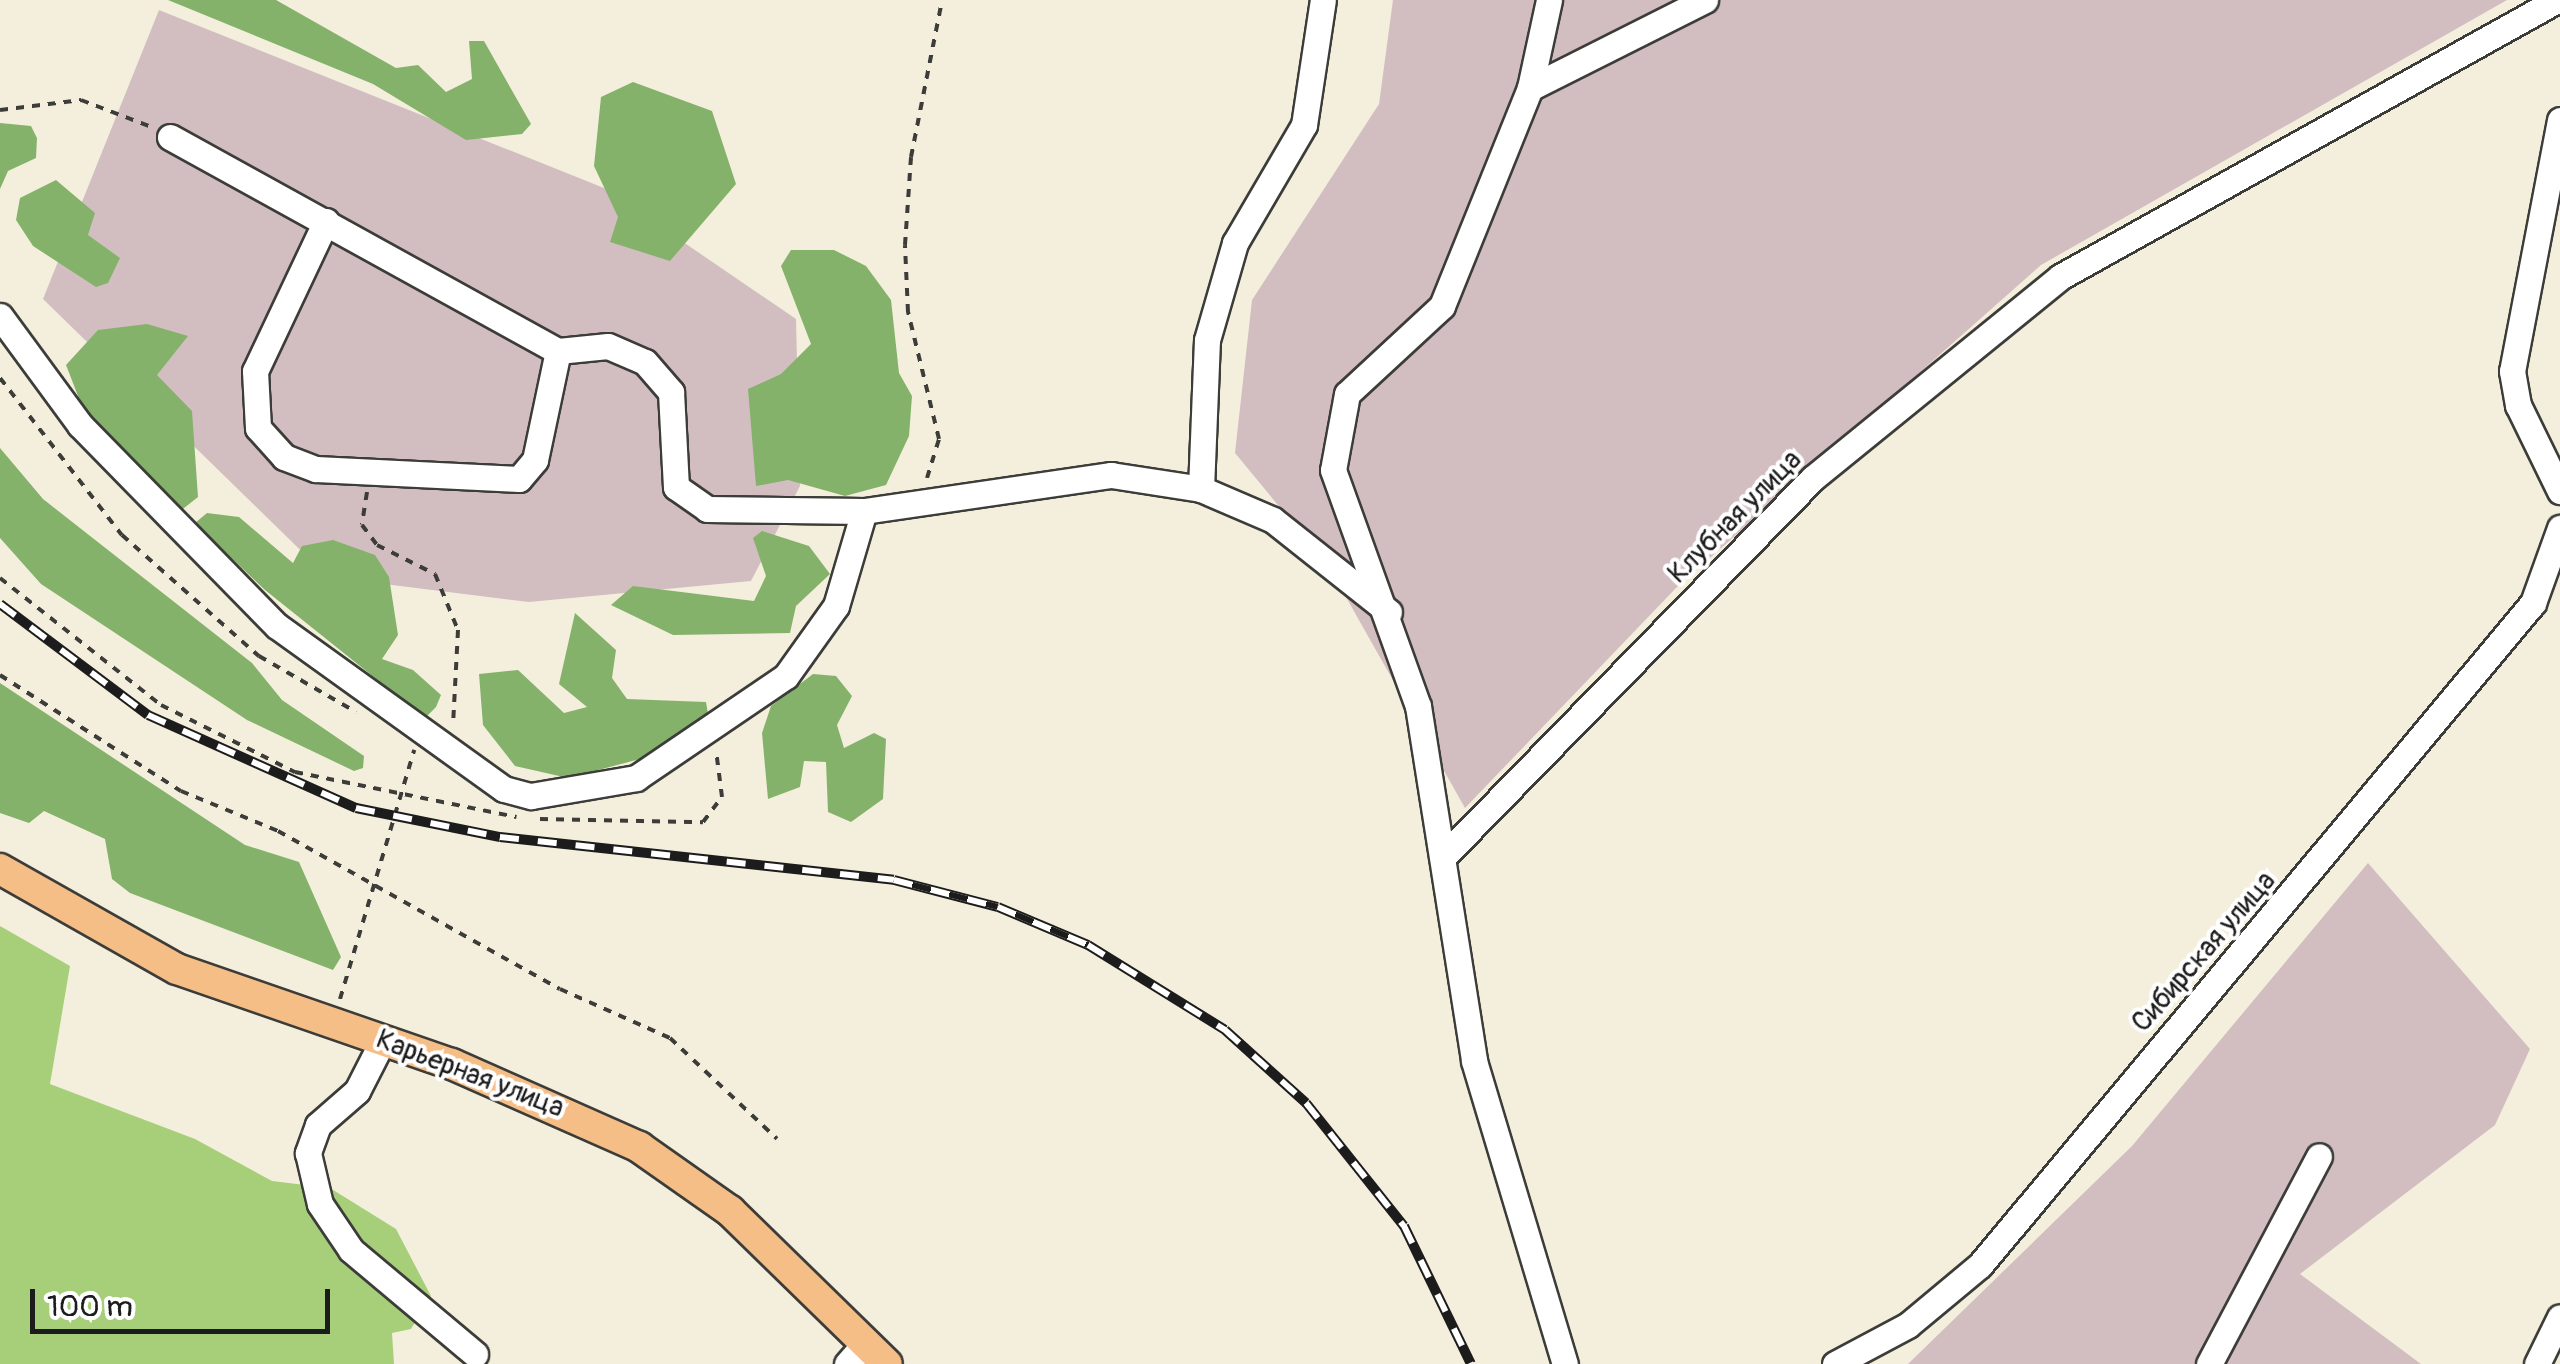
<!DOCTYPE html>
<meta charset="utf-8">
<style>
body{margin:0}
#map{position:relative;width:2560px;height:1364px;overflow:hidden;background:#f4efdc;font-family:Pangolin,sans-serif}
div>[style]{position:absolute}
.industrial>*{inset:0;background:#d2bec1}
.green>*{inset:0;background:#a7cf7a}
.forest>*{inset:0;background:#85b26a}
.path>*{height:4px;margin-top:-2px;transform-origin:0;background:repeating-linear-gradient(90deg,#3c3c39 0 8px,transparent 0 16px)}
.roads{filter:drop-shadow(2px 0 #3c3c39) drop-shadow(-2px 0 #3c3c39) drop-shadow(0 2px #3c3c39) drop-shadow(0 -2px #3c3c39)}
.minor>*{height:25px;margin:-12.5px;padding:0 12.5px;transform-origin:12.5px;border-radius:12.5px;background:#fff}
.major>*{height:30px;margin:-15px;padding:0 15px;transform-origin:15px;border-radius:15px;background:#f6be87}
.rail>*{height:10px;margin-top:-5px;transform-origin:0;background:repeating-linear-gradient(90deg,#fff 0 19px,#1c1c1c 0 38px);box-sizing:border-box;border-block:2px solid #1c1c1c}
span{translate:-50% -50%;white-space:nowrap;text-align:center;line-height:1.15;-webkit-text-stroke:8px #fff;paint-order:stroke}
.street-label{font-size:28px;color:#1c1c1c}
.scale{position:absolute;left:30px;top:1289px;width:300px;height:45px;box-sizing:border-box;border:5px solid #1c1c1c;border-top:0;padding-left:12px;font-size:30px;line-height:35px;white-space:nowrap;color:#1c1c1c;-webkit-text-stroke:8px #fff;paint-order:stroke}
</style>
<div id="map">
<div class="industrial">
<i style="clip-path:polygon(1393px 0,2507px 0,2041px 265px,1676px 588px,1465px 808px,1329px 567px,1235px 453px,1252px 300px,1379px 104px)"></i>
<i style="clip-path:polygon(159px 10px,604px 188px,796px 319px,800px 486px,751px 581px,529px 602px,328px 577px,43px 299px)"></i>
<i style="clip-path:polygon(2368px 863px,2530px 1049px,2495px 1125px,2300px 1274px,2421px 1364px,1908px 1364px,2132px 1146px)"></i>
</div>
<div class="green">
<i style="clip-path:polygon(0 926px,70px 966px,50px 1084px,195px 1139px,272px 1181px,330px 1188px,396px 1229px,431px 1296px,411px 1329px,392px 1333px,394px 1364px,0 1364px)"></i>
</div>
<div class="forest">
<i style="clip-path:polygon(168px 0,276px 0,396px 68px,418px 65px,446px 92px,472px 79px,469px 41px,484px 41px,531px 124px,522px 134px,466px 140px,373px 84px)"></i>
<i style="clip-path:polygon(633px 82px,712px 111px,736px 184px,670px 261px,610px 242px,618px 217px,594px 166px,601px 97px)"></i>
<i style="clip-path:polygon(0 123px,31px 126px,37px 138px,36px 158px,8px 171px,0 189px)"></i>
<i style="clip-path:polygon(56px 180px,95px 213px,88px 235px,120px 258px,108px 283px,96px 287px,33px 246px,16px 220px,20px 198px)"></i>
<i style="clip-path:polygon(791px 250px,834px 250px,866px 266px,891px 300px,899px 373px,912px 396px,909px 436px,886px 485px,845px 496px,788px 480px,756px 486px,748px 389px,781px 374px,811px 344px,781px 266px)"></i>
<i style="clip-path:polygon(147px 324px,188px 336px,157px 375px,192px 411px,198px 497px,179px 512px,85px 414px,66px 365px,98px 330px)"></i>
<i style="clip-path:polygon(0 448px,43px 499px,252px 663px,282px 700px,364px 756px,363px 768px,354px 771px,247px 720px,41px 584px,0 538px)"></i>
<i style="clip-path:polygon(207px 513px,239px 517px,293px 563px,302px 546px,333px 540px,375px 555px,389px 577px,398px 635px,382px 659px,413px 670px,441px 695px,436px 707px,425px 718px,265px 590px,195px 523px)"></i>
<i style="clip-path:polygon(762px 531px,809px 546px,830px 574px,796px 606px,790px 633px,673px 635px,611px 605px,633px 586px,754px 601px,766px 576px,753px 538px)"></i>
<i style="clip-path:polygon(575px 613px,616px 650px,612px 678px,627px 699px,706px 702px,708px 714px,655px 755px,568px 778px,515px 766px,483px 725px,479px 674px,518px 670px,564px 713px,587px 707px,559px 684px)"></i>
<i style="clip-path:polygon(813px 674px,836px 676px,852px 696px,837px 725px,844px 748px,874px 733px,886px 739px,883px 799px,851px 822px,828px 812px,826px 762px,804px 761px,800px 787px,768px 799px,762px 733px,771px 706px)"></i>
<i style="clip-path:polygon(0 683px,245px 845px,299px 862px,341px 957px,333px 970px,130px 893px,112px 879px,105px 839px,44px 811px,29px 823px,0 813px)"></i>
</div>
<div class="path">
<i style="left:0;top:110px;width:82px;rotate:-7deg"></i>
<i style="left:81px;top:100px;width:73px;rotate:20.9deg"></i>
<i style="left:0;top:378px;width:199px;rotate:52.2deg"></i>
<i style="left:122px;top:535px;width:183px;rotate:41.5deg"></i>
<i style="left:259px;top:656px;width:112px;rotate:30deg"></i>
<i style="left:927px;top:478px;width:41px;rotate:-72.9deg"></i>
<i style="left:939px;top:439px;width:131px;rotate:-103.7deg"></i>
<i style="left:908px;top:312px;width:67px;rotate:-92.6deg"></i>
<i style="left:905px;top:245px;width:88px;rotate:-86.1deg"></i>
<i style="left:911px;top:157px;width:160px;rotate:-78.8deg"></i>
<i style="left:367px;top:492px;width:33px;rotate:99deg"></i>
<i style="left:362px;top:525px;width:25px;rotate:53deg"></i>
<i style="left:377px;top:545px;width:65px;rotate:26.6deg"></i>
<i style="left:435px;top:574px;width:61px;rotate:67.7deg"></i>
<i style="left:458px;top:630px;width:95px;rotate:93deg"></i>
<i style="left:0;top:578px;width:205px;rotate:38.3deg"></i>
<i style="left:161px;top:705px;width:150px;rotate:26.6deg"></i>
<i style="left:295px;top:772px;width:226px;rotate:11.5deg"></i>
<i style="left:0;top:675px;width:215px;rotate:32.7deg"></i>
<i style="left:181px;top:791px;width:105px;rotate:22.4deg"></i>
<i style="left:278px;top:831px;width:323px;rotate:29.3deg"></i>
<i style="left:560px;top:989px;width:120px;rotate:24deg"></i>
<i style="left:670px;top:1038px;width:147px;rotate:43.3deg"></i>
<i style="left:540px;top:819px;width:163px;rotate:1.1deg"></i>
<i style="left:703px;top:822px;width:31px;rotate:-53deg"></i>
<i style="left:722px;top:797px;width:47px;rotate:-97.3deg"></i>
<i style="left:340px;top:999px;width:260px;rotate:-73.4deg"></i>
</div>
<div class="roads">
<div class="minor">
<i style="left:1549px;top:0;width:90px;rotate:102.2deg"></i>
<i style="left:1530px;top:88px;width:235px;rotate:112deg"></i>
<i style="left:1442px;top:306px;width:129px;rotate:137.2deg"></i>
<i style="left:1347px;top:394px;width:77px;rotate:100.4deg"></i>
<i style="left:1333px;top:470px;width:251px;rotate:70.2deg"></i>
<i style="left:1418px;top:706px;width:359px;rotate:81deg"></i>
<i style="left:1474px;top:1061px;width:316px;rotate:73.3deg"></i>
<i style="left:1530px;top:88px;width:196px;rotate:-26.7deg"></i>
<i style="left:2560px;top:120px;width:256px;rotate:100.8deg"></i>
<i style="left:2512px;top:371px;width:35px;rotate:80deg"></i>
<i style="left:2518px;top:405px;width:96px;rotate:64deg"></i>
<i style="left:170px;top:137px;width:443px;rotate:28.9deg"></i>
<i style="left:326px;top:221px;width:166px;rotate:115.3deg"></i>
<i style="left:255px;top:371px;width:57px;rotate:87deg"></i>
<i style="left:258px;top:428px;width:39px;rotate:48deg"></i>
<i style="left:284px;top:457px;width:34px;rotate:21deg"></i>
<i style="left:316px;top:469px;width:203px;rotate:2.8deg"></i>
<i style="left:519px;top:479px;width:25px;rotate:-50deg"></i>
<i style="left:535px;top:460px;width:111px;rotate:-78.1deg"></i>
<i style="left:558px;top:351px;width:50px;rotate:-5.7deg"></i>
<i style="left:608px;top:346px;width:40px;rotate:23.4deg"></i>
<i style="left:645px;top:362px;width:40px;rotate:49deg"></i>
<i style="left:671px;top:392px;width:95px;rotate:87deg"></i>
<i style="left:676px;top:487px;width:38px;rotate:35deg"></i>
<i style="left:707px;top:509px;width:157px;rotate:0.7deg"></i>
<i style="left:864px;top:511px;width:250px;rotate:-8.3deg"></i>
<i style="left:1111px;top:475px;width:91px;rotate:8.8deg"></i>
<i style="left:1201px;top:489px;width:78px;rotate:23.3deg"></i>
<i style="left:1273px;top:520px;width:148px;rotate:38.4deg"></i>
<i style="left:0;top:316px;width:135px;rotate:53.7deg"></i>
<i style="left:80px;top:425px;width:281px;rotate:45.6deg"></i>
<i style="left:277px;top:626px;width:279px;rotate:35.7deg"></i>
<i style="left:504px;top:789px;width:28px;rotate:15deg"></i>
<i style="left:531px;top:796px;width:107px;rotate:-9.7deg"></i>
<i style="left:636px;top:778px;width:181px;rotate:-34.2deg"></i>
<i style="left:786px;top:676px;width:86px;rotate:-54.5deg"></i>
<i style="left:836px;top:606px;width:99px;rotate:-73.6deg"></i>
<i style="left:1201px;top:489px;width:149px;rotate:-87.7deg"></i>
<i style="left:1207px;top:340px;width:101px;rotate:-73.9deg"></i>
<i style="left:1235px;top:243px;width:137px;rotate:-59.7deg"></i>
<i style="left:1304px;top:125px;width:126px;rotate:-81.4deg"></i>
<i style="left:1445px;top:855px;width:527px;rotate:-45.69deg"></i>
<i style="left:1813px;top:478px;width:318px;rotate:-39.1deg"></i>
<i style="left:2060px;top:277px;width:569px;rotate:-29.13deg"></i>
<i style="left:383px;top:1040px;width:57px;rotate:117deg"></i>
<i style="left:357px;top:1091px;width:52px;rotate:138.9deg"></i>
<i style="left:318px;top:1125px;width:30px;rotate:110deg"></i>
<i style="left:308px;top:1153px;width:52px;rotate:76.8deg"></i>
<i style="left:320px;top:1204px;width:55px;rotate:56deg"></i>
<i style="left:351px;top:1250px;width:162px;rotate:40deg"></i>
<i style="left:847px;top:1364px;width:29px;rotate:-49deg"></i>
<i style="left:1835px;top:1364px;width:83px;rotate:-28.1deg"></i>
<i style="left:1908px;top:1325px;width:94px;rotate:-39.8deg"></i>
<i style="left:1980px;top:1265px;width:863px;rotate:-50.13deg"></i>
<i style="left:2533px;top:603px;width:80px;rotate:-70.2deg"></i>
<i style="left:2209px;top:1364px;width:235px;rotate:-62.1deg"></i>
<i style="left:2537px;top:1364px;width:52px;rotate:-63.9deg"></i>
</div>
<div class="major">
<i style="left:0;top:869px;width:203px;rotate:29.5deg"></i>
<i style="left:177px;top:969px;width:291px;rotate:19.1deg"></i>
<i style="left:452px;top:1064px;width:205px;rotate:23.9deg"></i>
<i style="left:639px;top:1147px;width:111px;rotate:35.1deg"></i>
<i style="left:730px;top:1211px;width:219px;rotate:44.3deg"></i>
</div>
</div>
<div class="rail">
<i style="left:0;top:604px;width:185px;rotate:36.9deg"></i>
<i style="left:148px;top:715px;width:228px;rotate:24.1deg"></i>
<i style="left:356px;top:808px;width:147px;rotate:11.4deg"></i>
<i style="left:500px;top:837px;width:396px;rotate:6.2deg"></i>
<i style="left:894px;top:880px;width:107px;rotate:14.6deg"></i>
<i style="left:998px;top:907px;width:98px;rotate:22.9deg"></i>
<i style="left:1088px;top:945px;width:161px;rotate:31.8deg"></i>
<i style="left:1225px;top:1030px;width:109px;rotate:42deg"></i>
<i style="left:1306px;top:1103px;width:157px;rotate:51.5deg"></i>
<i style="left:1404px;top:1226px;width:153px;rotate:64.1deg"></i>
</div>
<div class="street-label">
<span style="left:1735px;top:517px;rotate:-45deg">Клубная улица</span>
<span style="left:2204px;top:952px;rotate:-49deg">Сибирская улица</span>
<span style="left:470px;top:1074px;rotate:21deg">Карьерная улица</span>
</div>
<div class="scale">100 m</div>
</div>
